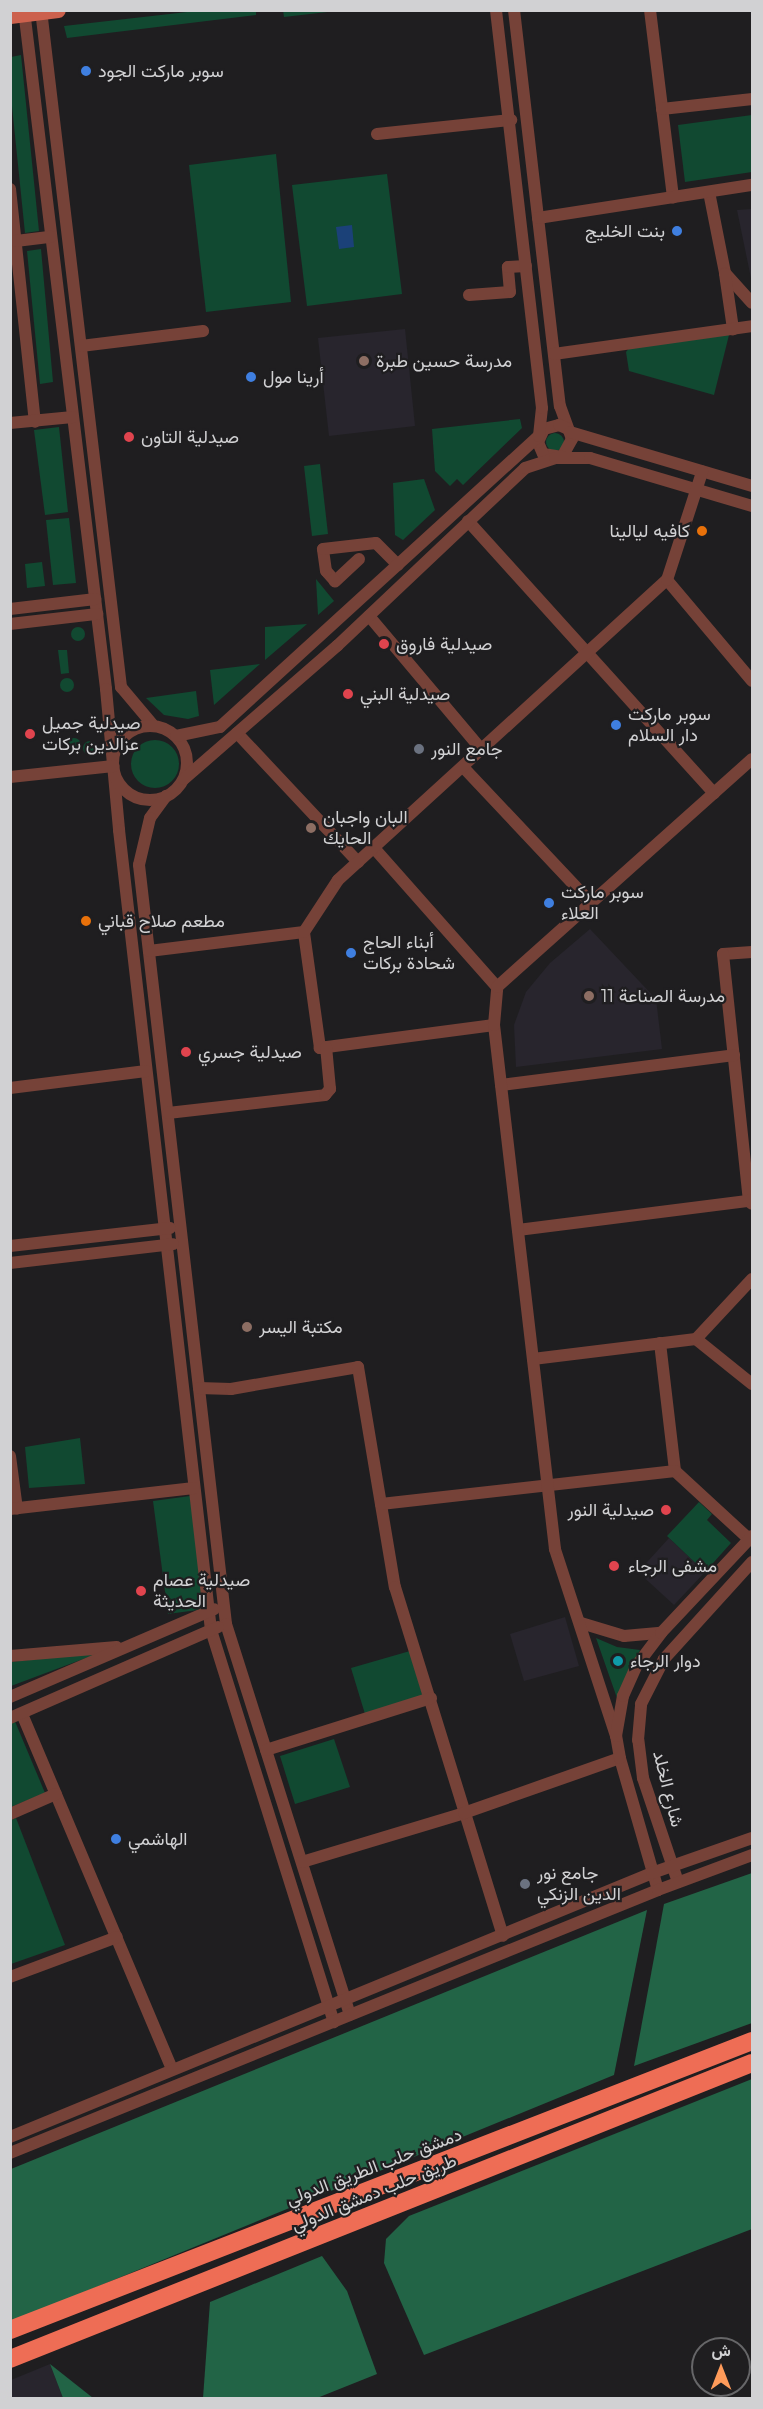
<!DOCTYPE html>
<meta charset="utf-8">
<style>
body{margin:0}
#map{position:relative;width:763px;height:2409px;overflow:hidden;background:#1f1e20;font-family:Montserrat,Vazirmatn,sans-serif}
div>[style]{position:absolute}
.built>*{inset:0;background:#28252d}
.green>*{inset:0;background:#114931}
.round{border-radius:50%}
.forest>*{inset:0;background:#226446}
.water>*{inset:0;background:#1b4178}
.minor>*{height:12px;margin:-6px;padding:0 6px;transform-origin:6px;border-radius:6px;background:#764238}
.minor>.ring{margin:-6px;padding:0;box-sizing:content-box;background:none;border:12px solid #764238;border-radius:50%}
.major>*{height:15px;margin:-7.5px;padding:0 7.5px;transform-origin:7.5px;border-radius:7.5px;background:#cc614d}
.highway>*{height:18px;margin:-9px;padding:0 9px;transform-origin:9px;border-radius:9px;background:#ee6d55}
.dots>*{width:16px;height:16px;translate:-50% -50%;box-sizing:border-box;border:3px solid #1f1e20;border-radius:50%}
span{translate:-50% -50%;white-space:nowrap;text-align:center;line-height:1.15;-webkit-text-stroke:4.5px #1f1e20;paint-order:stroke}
.poi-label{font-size:18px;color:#d1d1d3}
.left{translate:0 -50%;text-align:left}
.right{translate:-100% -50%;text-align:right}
.street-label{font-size:18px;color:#d1d1d3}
.frame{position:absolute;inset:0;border:12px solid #d1d1d3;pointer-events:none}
.north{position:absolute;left:691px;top:2337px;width:60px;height:60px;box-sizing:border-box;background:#1f1e20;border:2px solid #666668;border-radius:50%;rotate:0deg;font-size:16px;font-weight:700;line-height:24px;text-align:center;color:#d1d1d3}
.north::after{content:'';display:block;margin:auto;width:21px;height:27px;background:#ff9b5a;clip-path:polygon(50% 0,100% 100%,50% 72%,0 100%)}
</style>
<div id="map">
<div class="built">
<i style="clip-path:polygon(752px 209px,752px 283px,737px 210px)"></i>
<i style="clip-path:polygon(405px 329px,415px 426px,329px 436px,318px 338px)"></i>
<i style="clip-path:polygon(590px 929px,656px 999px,662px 1049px,516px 1067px,514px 1025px,526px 992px,550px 963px)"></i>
<i style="clip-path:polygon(669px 1538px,705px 1572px,674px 1605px,638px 1572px)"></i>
<i style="clip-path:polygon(565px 1617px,579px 1666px,524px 1681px,510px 1634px)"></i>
<i style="clip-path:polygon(50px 2364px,63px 2398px,11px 2398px,11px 2380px)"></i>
</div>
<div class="green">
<i style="clip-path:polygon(283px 10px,336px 10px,336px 11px,284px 17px)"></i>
<i style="clip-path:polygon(196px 11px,256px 11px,256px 15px,67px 38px,64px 26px)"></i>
<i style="clip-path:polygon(21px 55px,39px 231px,25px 233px,10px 87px,11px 57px)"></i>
<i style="clip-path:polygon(752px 115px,752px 172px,685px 182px,678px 125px)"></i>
<i style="clip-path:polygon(276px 154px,291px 302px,206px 312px,189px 165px)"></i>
<i style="clip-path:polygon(387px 174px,402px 294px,307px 306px,292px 185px)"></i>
<i style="clip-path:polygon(41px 249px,53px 382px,40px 384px,27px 251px)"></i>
<i style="clip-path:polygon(724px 333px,729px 335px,714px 395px,629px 371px,626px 352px,630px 347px)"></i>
<i style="clip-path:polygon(520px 419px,522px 428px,463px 485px,457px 479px,450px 486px,435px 471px,432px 429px)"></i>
<i style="clip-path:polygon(59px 427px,68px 512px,45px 515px,34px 430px)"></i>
<i class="round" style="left:546px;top:433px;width:18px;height:18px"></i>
<i style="clip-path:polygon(320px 464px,328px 534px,312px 536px,304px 466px)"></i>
<i style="clip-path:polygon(424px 479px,435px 510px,403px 540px,395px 535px,393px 483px)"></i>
<i style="clip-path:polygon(69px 518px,76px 583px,53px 585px,46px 520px)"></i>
<i style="clip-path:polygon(42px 562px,45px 586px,27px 588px,25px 564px)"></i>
<i style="clip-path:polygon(316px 579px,334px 601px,318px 615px)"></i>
<i style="clip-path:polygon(307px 624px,265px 660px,265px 627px)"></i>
<i class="round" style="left:71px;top:627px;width:14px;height:14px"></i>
<i style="clip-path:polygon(58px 650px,67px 650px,69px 673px,61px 674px)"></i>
<i style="clip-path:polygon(260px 664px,214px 705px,210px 670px)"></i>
<i class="round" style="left:60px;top:678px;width:14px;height:14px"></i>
<i style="clip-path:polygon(196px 691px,199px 716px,188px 719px,164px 715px,146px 698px)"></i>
<i class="round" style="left:67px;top:738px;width:14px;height:14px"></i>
<i class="round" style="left:131px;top:740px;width:48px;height:48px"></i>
<i class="round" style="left:83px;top:741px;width:14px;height:14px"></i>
<i style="clip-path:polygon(80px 1438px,85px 1484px,29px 1488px,25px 1447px)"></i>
<i style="clip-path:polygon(190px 1496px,205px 1609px,168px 1614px,153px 1501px)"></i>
<i style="clip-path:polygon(699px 1502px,712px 1514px,707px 1520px,731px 1543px,705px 1572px,667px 1536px)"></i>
<i style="clip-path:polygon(596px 1638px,617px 1647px,640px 1650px,617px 1698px)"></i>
<i style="clip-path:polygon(410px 1651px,423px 1697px,365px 1714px,351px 1668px)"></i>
<i style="clip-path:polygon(102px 1652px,11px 1686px,11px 1662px)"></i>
<i style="clip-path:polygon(14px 1719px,45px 1793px,11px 1807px,10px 1720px)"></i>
<i style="clip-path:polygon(334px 1739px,350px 1787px,295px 1804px,280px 1756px)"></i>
<i style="clip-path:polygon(16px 1818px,65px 1945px,11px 1964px,10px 1820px)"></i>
</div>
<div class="forest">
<i style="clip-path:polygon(752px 1873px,752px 2023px,634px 2066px,664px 1904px)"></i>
<i style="clip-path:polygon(647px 1910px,614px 2075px,11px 2322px,11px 2169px)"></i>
<i style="clip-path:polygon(752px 2079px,752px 2229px,424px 2355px,384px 2263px,386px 2239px,409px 2216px)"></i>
<i style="clip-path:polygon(322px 2256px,347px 2291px,377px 2374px,317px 2398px,203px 2398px,210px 2302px)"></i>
<i style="clip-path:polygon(50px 2364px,93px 2398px,63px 2398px)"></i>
</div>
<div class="water">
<i style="clip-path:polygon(352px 225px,354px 247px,339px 249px,336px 227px)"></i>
</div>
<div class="minor">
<i style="left:24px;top:10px;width:684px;rotate:83.11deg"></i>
<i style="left:106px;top:689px;width:142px;rotate:84.7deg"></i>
<i style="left:119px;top:830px;width:805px;rotate:83.44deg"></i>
<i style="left:211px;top:1630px;width:411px;rotate:72.6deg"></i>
<i style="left:41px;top:10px;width:682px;rotate:83.26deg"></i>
<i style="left:121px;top:687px;width:50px;rotate:49.9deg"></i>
<i style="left:514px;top:10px;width:399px;rotate:83.4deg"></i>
<i style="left:560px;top:406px;width:35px;rotate:70deg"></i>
<i style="left:572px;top:439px;width:21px;rotate:119deg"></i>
<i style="left:562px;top:457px;width:19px;rotate:-171deg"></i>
<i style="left:543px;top:454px;width:13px;rotate:-113deg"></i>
<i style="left:538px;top:442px;width:14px;rotate:-65deg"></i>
<i style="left:544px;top:429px;width:16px;rotate:-15deg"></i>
<i style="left:559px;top:425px;width:8px;rotate:23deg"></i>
<i style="left:650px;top:10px;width:189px;rotate:83deg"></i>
<i style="left:662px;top:109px;width:91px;rotate:-6.3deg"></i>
<i style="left:377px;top:134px;width:135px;rotate:-6deg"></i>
<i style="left:10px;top:189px;width:234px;rotate:83.9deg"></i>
<i style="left:709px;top:192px;width:83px;rotate:78.8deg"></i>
<i style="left:725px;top:273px;width:40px;rotate:48deg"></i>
<i style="left:538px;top:218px;width:217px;rotate:-8.8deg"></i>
<i style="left:16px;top:241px;width:35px;rotate:-7deg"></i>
<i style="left:725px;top:274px;width:56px;rotate:81.7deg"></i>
<i style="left:469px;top:295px;width:41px;rotate:-4.2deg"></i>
<i style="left:510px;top:292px;width:25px;rotate:-95deg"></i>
<i style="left:508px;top:267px;width:18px;rotate:-3deg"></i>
<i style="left:81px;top:346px;width:123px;rotate:-7deg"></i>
<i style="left:554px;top:354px;width:200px;rotate:-8deg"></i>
<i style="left:10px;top:423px;width:63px;rotate:-5.4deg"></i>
<i style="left:570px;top:432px;width:190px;rotate:16.5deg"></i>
<i style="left:468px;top:521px;width:367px;rotate:47.9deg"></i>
<i style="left:359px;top:559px;width:33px;rotate:137deg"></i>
<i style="left:335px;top:581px;width:13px;rotate:-132deg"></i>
<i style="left:326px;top:571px;width:22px;rotate:-98deg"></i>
<i style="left:323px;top:549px;width:53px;rotate:-6.5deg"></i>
<i style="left:376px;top:543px;width:31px;rotate:45deg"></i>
<i style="left:667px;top:580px;width:132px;rotate:49.9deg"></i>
<i style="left:10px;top:609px;width:86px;rotate:-6.7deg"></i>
<i style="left:369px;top:616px;width:175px;rotate:49.9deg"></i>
<i style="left:10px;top:624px;width:88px;rotate:-6.6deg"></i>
<i class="ring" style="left:113px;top:726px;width:62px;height:62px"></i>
<i style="left:237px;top:733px;width:177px;rotate:46.8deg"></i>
<i style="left:176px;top:736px;width:45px;rotate:-11.6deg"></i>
<i style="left:220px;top:727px;width:432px;rotate:-42.4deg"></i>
<i style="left:539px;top:436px;width:28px;rotate:-84deg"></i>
<i style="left:542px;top:408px;width:401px;rotate:-96.6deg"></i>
<i style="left:463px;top:767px;width:187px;rotate:46.7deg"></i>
<i style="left:10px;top:777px;width:104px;rotate:-6.1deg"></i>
<i style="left:184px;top:779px;width:203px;rotate:-41deg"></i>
<i style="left:337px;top:646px;width:259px;rotate:-43.4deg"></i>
<i style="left:525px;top:468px;width:32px;rotate:-18deg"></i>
<i style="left:555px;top:458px;width:35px"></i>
<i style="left:590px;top:458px;width:169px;rotate:16.5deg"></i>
<i style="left:166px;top:796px;width:27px;rotate:126deg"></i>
<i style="left:150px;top:818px;width:48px;rotate:103.2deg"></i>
<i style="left:139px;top:865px;width:764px;rotate:83.46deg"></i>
<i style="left:226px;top:1624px;width:410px;rotate:72.4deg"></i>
<i style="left:374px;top:848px;width:186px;rotate:48.5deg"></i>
<i style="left:149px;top:951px;width:156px;rotate:-7deg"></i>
<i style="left:752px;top:952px;width:29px;rotate:176deg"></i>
<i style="left:723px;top:954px;width:248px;rotate:84deg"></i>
<i style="left:749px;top:1201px;width:4px;rotate:45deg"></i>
<i style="left:494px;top:1025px;width:176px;rotate:172.5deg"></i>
<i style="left:320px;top:1048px;width:117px;rotate:-97.9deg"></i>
<i style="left:304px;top:932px;width:62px;rotate:-56.8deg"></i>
<i style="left:338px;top:880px;width:445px;rotate:-42.4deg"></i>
<i style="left:667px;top:580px;width:114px;rotate:-72deg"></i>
<i style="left:501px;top:1085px;width:235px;rotate:-7.3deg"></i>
<i style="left:10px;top:1088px;width:137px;rotate:-7.1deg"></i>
<i style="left:168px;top:1113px;width:158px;rotate:-6.5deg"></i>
<i style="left:325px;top:1095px;width:8px;rotate:-50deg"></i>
<i style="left:330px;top:1089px;width:42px;rotate:-95.4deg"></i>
<i style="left:518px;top:1230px;width:233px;rotate:-7.2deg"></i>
<i style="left:10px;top:1246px;width:161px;rotate:-6.4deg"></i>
<i style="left:10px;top:1263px;width:164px;rotate:-6.6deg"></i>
<i style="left:696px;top:1339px;width:72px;rotate:38.8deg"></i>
<i style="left:660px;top:1343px;width:129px;rotate:83.3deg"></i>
<i style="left:675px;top:1471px;width:102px;rotate:42.6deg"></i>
<i style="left:533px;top:1359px;width:164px;rotate:-7deg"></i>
<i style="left:696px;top:1339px;width:82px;rotate:-47deg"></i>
<i style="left:199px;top:1388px;width:32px;rotate:2deg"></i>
<i style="left:231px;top:1389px;width:129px;rotate:-9.8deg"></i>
<i style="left:358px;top:1367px;width:223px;rotate:80.5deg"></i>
<i style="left:395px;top:1587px;width:365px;rotate:72.8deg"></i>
<i style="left:10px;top:1456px;width:53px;rotate:82.5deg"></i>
<i style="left:381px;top:1504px;width:296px;rotate:-6.4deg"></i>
<i style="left:10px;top:1509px;width:185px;rotate:-6.5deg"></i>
<i style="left:581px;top:1623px;width:45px;rotate:16.8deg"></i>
<i style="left:624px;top:1636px;width:37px;rotate:-5deg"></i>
<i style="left:10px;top:1656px;width:107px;rotate:-4.8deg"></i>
<i style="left:10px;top:1697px;width:222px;rotate:-23.3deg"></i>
<i style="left:22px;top:1714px;width:385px;rotate:67.1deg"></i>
<i style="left:10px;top:1718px;width:227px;rotate:-23.6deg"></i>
<i style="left:616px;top:1736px;width:197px;rotate:-108.1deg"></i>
<i style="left:555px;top:1549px;width:528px;rotate:-96.64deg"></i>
<i style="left:494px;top:1025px;width:38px;rotate:-85deg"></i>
<i style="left:497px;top:987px;width:342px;rotate:-41.8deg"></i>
<i style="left:266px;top:1750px;width:173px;rotate:-17.5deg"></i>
<i style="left:10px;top:1814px;width:50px;rotate:-23.5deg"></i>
<i style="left:302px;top:1862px;width:169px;rotate:-16.8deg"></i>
<i style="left:464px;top:1813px;width:165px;rotate:-19.4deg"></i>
<i style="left:678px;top:1882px;width:110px;rotate:-108.6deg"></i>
<i style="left:643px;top:1778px;width:38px;rotate:-97deg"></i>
<i style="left:638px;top:1740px;width:36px;rotate:-85deg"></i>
<i style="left:641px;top:1704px;width:51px;rotate:-62.9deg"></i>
<i style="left:664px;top:1659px;width:131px;rotate:-47.8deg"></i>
<i style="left:658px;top:1890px;width:137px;rotate:-106.1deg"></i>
<i style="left:620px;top:1758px;width:22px;rotate:-100deg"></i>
<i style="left:616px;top:1736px;width:41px;rotate:-80.1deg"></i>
<i style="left:623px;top:1696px;width:34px;rotate:-66deg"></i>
<i style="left:637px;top:1665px;width:40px;rotate:-53deg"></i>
<i style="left:661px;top:1633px;width:133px;rotate:-46.8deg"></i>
<i style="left:10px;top:1977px;width:114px;rotate:-20.5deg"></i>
<i style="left:10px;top:2137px;width:694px;rotate:-22.35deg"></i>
<i style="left:652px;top:1873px;width:106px;rotate:-19.3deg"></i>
<i style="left:10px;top:2153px;width:699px;rotate:-22.09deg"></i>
<i style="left:658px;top:1890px;width:100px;rotate:-20.4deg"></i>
</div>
<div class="major">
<i style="left:10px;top:16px;width:48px;rotate:-7.1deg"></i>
</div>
<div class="highway">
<i style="left:10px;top:2330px;width:796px;rotate:-21.28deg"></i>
<i style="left:10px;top:2359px;width:799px;rotate:-21.75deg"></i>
</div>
<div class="dots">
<i style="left:86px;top:71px;background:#3f7fe0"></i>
<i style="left:677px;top:231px;background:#3f7fe0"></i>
<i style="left:364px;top:361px;background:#8d6e63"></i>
<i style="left:251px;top:377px;background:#3f7fe0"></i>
<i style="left:129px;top:437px;background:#e0444e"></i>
<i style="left:702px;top:531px;background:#e8710a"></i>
<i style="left:384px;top:644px;background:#e0444e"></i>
<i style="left:348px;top:694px;background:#e0444e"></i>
<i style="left:616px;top:725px;background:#3f7fe0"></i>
<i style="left:30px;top:734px;background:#e0444e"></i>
<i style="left:419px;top:749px;background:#6b7280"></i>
<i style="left:311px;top:828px;background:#8d6e63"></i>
<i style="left:549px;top:903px;background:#3f7fe0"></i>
<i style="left:86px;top:921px;background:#e8710a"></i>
<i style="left:351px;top:953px;background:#3f7fe0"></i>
<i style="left:589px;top:996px;background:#8d6e63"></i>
<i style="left:186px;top:1052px;background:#e0444e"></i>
<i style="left:247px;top:1327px;background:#8d6e63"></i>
<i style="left:666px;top:1510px;background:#e0444e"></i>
<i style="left:614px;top:1566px;background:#e0444e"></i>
<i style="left:141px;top:1591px;background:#e0444e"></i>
<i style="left:618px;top:1661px;background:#0f9aa8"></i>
<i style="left:116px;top:1839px;background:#3f7fe0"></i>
<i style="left:525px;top:1884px;background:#6b7280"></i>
</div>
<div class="poi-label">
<span class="left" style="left:98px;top:71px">سوبر ماركت الجود</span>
<span class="right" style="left:665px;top:231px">بنت الخليج</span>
<span class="left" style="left:376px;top:361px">مدرسة حسين طبرة</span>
<span class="left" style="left:263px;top:377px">أرينا مول</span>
<span class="left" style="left:141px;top:437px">صيدلية التاون</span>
<span class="right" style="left:690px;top:531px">كافيه ليالينا</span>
<span class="left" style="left:396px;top:644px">صيدلية فاروق</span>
<span class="left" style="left:360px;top:694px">صيدلية البني</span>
<span class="left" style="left:628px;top:725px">سوبر ماركت<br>دار السلام</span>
<span class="left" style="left:42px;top:734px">صيدلية جميل<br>عزالدين بركات</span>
<span class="left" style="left:431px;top:749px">جامع النور</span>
<span class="left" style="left:323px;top:828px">البان واجبان<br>الحايك</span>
<span class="left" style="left:561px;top:903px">سوبر ماركت<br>العلاء</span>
<span class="left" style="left:98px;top:921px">مطعم صلاح قباني</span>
<span class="left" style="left:363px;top:953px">أبناء الحاج<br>شحادة بركات</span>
<span class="left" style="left:601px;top:996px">مدرسة الصناعة 11</span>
<span class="left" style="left:198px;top:1052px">صيدلية جسري</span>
<span class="left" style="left:259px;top:1327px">مكتبة اليسر</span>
<span class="right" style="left:654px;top:1510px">صيدلية النور</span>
<span class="left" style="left:628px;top:1566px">مشفى الرجاء</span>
<span class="left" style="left:153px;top:1591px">صيدلية عصام<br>الحديثة</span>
<span class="left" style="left:630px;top:1661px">دوار الرجاء</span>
<span class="left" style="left:128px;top:1839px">الهاشمي</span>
<span class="left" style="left:537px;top:1884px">جامع نور<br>الدين الزنكي</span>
</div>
<div class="street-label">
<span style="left:668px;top:1789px;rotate:76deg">شارع الخلد</span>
<span style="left:374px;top:2167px;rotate:-21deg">دمشق حلب الطريق الدولي</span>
<span style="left:374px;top:2193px;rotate:-22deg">طريق حلب دمشق الدولي</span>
</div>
<div class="frame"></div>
<div class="north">ش</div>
</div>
